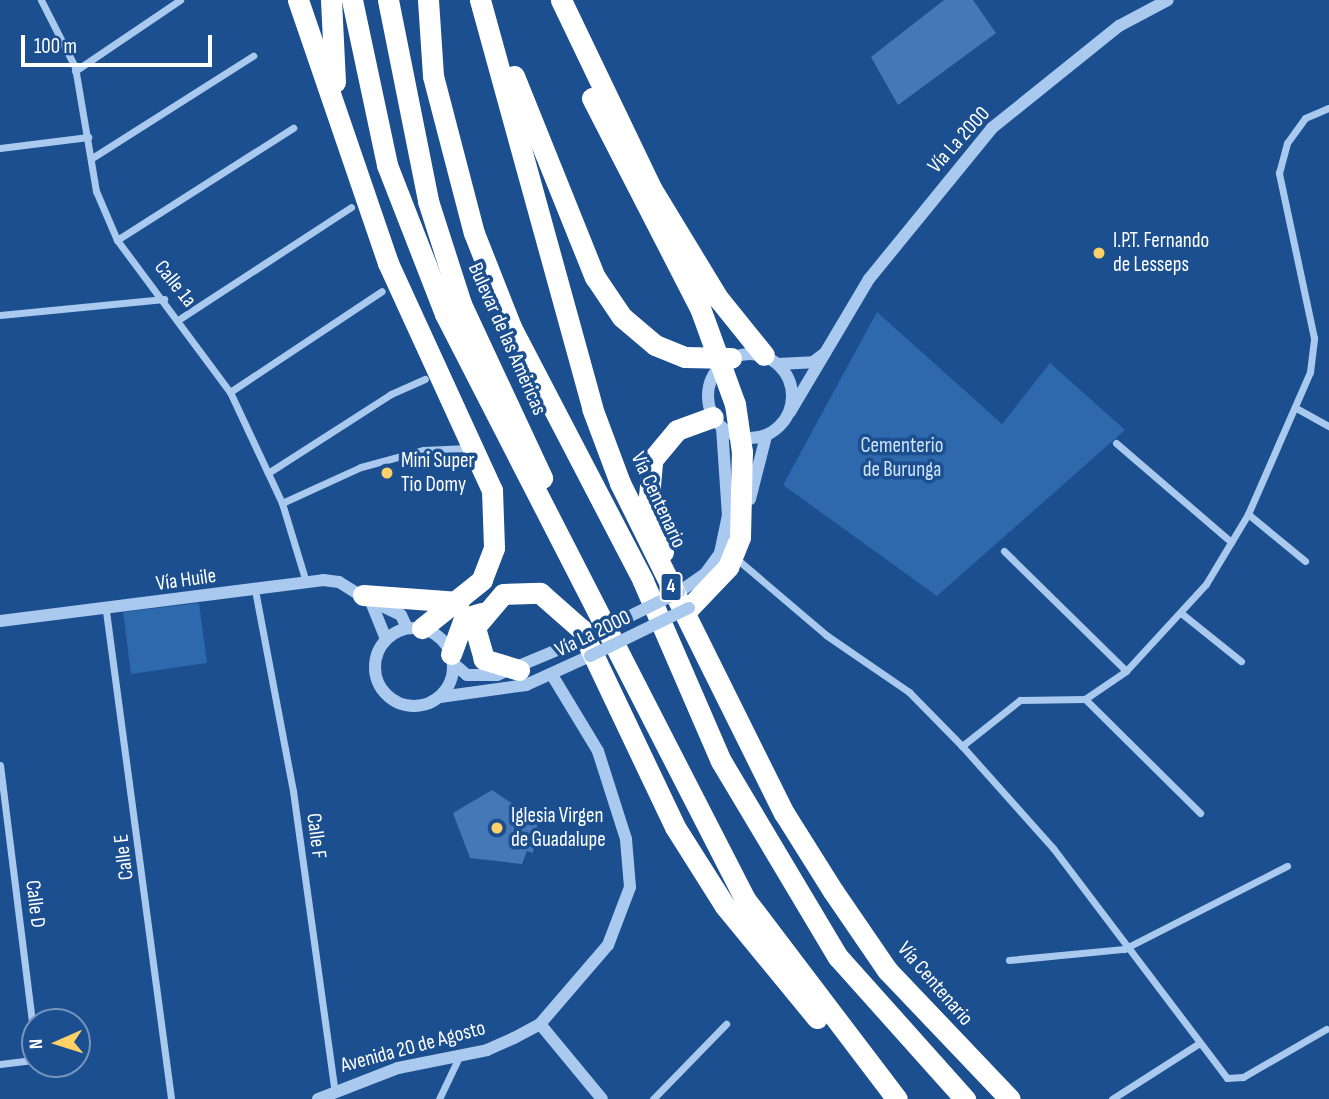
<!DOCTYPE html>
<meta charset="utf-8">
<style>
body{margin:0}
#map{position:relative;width:1329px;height:1099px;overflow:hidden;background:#1b4f8f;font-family:"Sofia Sans Condensed",sans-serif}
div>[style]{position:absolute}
.green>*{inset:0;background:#2e69ad}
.building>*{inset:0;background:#4478b7}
.minor>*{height:7px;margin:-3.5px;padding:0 3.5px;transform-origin:3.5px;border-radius:3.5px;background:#a9c9ee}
.tertiary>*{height:12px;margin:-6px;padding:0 6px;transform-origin:6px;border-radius:6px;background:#a9c9ee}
.tertiary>.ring{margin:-6px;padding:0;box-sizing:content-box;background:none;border:12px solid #a9c9ee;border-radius:50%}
.motorway>*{height:21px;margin:-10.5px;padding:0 10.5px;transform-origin:10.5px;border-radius:10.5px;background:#fff}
.tertiary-bridge>*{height:12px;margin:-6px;padding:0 6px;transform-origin:6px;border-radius:6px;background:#a9c9ee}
.motorway-bridge>*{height:21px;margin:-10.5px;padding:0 10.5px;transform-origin:10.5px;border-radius:10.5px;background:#fff}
.dots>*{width:19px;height:19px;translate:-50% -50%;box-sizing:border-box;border:4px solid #1b4f8f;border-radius:50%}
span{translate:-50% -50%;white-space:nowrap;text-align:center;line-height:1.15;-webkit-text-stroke:7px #1b4f8f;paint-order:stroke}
.shield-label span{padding:2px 5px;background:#1b4f8f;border:2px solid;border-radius:5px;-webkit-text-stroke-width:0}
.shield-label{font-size:19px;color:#fff;font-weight:700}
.street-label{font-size:21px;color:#fff}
.poi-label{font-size:21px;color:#fff}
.left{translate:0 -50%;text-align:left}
.park-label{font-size:21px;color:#cfe3fa}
.north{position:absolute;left:21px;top:1008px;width:70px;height:70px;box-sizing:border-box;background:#1b4f8f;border:2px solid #7695bc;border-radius:50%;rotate:267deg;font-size:19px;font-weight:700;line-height:28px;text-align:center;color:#fff}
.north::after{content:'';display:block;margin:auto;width:24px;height:32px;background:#ffd166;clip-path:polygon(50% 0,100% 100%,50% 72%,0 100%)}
.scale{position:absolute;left:21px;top:35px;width:191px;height:32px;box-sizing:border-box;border:4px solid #fff;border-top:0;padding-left:9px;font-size:21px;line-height:24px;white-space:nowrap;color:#fff;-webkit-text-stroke:5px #1b4f8f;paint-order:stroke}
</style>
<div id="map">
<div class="green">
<i style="clip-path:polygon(877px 312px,1002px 424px,1050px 363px,1125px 430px,937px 596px,783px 485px)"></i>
<i style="clip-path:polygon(199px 603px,207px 663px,131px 674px,123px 612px)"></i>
</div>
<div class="building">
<i style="clip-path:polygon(944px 0,973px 0,996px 33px,898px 105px,871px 57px)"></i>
<i style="clip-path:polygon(492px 790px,538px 821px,533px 853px,527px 851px,522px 864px,470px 858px,453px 813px)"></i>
</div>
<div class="minor">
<i style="left:41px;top:0;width:75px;rotate:63.1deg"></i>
<i style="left:75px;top:67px;width:126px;rotate:80.4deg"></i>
<i style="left:96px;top:191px;width:53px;rotate:66.8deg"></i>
<i style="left:117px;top:240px;width:189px;rotate:53.4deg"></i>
<i style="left:230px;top:392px;width:123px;rotate:64.9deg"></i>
<i style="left:282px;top:503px;width:83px;rotate:73.1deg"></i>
<i style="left:75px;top:71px;width:127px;rotate:-34.1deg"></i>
<i style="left:0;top:148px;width:89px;rotate:-7.1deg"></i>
<i style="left:92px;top:158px;width:191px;rotate:-32.4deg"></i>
<i style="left:117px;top:240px;width:209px;rotate:-32.5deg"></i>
<i style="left:0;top:315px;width:165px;rotate:-5.6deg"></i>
<i style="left:181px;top:318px;width:203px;rotate:-33.1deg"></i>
<i style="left:230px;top:392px;width:182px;rotate:-33.6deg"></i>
<i style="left:1296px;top:408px;width:38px;rotate:29deg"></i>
<i style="left:1116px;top:443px;width:152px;rotate:40.7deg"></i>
<i style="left:268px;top:473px;width:146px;rotate:-32.7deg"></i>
<i style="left:391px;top:394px;width:37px;rotate:-24deg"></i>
<i style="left:282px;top:503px;width:87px;rotate:-24.5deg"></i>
<i style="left:361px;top:467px;width:64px;rotate:-15.3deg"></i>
<i style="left:423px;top:450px;width:45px;rotate:-2.5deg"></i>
<i style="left:1248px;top:514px;width:74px;rotate:39.5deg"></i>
<i style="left:1004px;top:551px;width:171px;rotate:44.5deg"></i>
<i style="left:738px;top:560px;width:116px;rotate:40.4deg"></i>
<i style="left:826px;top:635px;width:101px;rotate:34.5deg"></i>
<i style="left:909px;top:692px;width:76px;rotate:45.5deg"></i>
<i style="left:962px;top:746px;width:137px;rotate:48.3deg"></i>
<i style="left:1053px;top:848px;width:288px;rotate:52.9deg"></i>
<i style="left:1227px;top:1078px;width:16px;rotate:-4deg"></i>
<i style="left:1243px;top:1077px;width:96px;rotate:-30deg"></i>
<i style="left:255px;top:590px;width:205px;rotate:79.3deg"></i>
<i style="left:293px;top:791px;width:300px;rotate:82.1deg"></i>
<i style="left:106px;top:611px;width:492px;rotate:82.4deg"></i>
<i style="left:1181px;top:613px;width:77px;rotate:38.7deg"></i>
<i style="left:1085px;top:699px;width:162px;rotate:44.7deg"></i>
<i style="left:962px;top:746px;width:74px;rotate:-38.4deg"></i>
<i style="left:1020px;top:700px;width:65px;rotate:-0.9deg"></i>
<i style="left:1085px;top:699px;width:50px;rotate:-34.3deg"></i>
<i style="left:1126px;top:671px;width:118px;rotate:-47.4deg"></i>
<i style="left:1206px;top:584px;width:82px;rotate:-59deg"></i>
<i style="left:1248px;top:514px;width:155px;rotate:-66.4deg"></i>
<i style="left:1310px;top:372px;width:34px;rotate:-83deg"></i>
<i style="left:1314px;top:338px;width:169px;rotate:-102deg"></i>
<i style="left:1279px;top:173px;width:31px;rotate:-75deg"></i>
<i style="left:1287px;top:143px;width:31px;rotate:-54deg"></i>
<i style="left:1305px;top:118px;width:26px;rotate:-23deg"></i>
<i style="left:0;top:765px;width:284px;rotate:82.9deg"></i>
<i style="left:1009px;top:960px;width:116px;rotate:-5.5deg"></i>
<i style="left:1124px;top:949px;width:183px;rotate:-27deg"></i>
<i style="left:0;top:1064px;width:35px;rotate:-7deg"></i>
<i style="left:439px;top:1099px;width:47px;rotate:-64.5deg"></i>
<i style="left:653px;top:1099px;width:105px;rotate:-45.8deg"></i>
<i style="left:1112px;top:1099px;width:102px;rotate:-32.6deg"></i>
</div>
<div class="tertiary">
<i class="ring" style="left:708px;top:354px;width:72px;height:72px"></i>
<i style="left:778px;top:364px;width:35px;rotate:-3deg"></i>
<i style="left:813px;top:362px;width:15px;rotate:-37deg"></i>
<i style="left:790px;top:412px;width:155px;rotate:-59.3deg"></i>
<i style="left:869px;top:279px;width:195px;rotate:-50.8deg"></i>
<i style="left:992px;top:128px;width:163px;rotate:-38.8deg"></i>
<i style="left:1119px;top:26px;width:55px;rotate:-28deg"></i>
<i style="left:750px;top:499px;width:65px;rotate:-75.7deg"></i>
<i style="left:679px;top:592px;width:32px;rotate:-35deg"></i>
<i style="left:705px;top:574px;width:26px;rotate:-54deg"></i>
<i style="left:720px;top:553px;width:38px;rotate:-78deg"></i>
<i style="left:728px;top:516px;width:88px;rotate:-93.9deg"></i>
<i style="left:374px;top:602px;width:30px;rotate:26deg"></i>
<i style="left:401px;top:615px;width:14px;rotate:65deg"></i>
<i style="left:0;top:621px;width:326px;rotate:-7.2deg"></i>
<i style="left:323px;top:580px;width:16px;rotate:7deg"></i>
<i style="left:339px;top:582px;width:38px;rotate:32deg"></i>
<i style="left:371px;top:602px;width:40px;rotate:68deg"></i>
<i class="ring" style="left:375px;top:628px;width:66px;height:66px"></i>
<i style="left:453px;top:663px;width:18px;rotate:41deg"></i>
<i style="left:467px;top:675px;width:30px"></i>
<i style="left:497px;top:675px;width:91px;rotate:-22.6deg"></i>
<i style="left:440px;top:697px;width:87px;rotate:-7.9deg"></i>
<i style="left:526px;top:685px;width:70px;rotate:-24.4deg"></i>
<i style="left:540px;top:1024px;width:97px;rotate:50.4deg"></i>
<i style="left:318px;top:1099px;width:86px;rotate:-21.2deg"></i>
<i style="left:398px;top:1068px;width:91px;rotate:-11.4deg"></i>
<i style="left:487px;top:1050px;width:30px;rotate:-24deg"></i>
<i style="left:514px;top:1038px;width:30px;rotate:-28deg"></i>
<i style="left:540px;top:1024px;width:104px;rotate:-49.3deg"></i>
<i style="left:608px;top:945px;width:62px;rotate:-69.2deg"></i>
<i style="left:630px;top:887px;width:48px;rotate:-94.8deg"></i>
<i style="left:626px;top:839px;width:92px;rotate:-107.7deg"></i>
<i style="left:598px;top:751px;width:89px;rotate:-121.2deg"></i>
</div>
<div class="motorway">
<i style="left:298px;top:0;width:278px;rotate:71.1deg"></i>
<i style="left:388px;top:263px;width:250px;rotate:65.4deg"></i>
<i style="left:492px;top:490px;width:58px;rotate:88deg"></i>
<i style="left:494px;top:548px;width:34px;rotate:111deg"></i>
<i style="left:482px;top:580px;width:77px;rotate:141.3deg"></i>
<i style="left:331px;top:0;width:82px;rotate:87.2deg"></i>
<i style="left:352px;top:0;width:169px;rotate:78deg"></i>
<i style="left:387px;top:165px;width:160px;rotate:68.7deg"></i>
<i style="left:445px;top:314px;width:657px;rotate:62.85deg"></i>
<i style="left:745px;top:899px;width:251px;rotate:52.8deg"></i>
<i style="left:388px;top:0;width:205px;rotate:78.7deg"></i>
<i style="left:428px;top:201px;width:108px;rotate:72.2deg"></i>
<i style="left:461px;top:304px;width:192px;rotate:65deg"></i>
<i style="left:428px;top:0;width:76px;rotate:86.2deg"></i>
<i style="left:433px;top:76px;width:162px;rotate:75.4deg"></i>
<i style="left:474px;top:233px;width:101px;rotate:68.5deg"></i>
<i style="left:511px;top:327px;width:286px;rotate:62.5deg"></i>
<i style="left:643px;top:581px;width:196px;rotate:66.6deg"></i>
<i style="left:721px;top:761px;width:228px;rotate:59.2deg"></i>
<i style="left:838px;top:957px;width:191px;rotate:48.2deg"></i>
<i style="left:480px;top:0;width:423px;rotate:74.6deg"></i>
<i style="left:592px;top:408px;width:80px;rotate:69.5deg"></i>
<i style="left:620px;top:483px;width:369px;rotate:63.6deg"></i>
<i style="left:784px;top:813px;width:92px;rotate:57.9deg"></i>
<i style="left:833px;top:891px;width:96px;rotate:55.6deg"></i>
<i style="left:887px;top:970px;width:178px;rotate:46.4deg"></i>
<i style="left:561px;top:0;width:208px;rotate:64.4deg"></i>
<i style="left:651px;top:188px;width:129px;rotate:58.7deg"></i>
<i style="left:718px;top:298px;width:73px;rotate:51.1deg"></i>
<i style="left:514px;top:76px;width:217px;rotate:68.1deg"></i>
<i style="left:595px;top:277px;width:48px;rotate:56deg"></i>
<i style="left:622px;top:317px;width:43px;rotate:40.3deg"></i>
<i style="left:655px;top:345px;width:32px;rotate:22deg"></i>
<i style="left:685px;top:357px;width:46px;rotate:1.2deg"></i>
<i style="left:592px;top:98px;width:236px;rotate:62.8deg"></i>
<i style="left:663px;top:552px;width:57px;rotate:-104.3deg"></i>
<i style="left:649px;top:497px;width:37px;rotate:-85deg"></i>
<i style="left:652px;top:460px;width:39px;rotate:-50deg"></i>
<i style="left:677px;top:430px;width:38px;rotate:-20deg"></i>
<i style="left:363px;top:595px;width:96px;rotate:4.2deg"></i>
<i style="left:689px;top:608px;width:57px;rotate:-46.4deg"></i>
<i style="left:728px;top:567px;width:32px;rotate:-68deg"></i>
<i style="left:740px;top:537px;width:85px;rotate:-88.7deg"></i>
<i style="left:451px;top:654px;width:38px;rotate:-70deg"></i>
<i style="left:464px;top:618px;width:19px;rotate:-16deg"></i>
<i style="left:519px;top:670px;width:37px;rotate:-163deg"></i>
<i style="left:484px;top:659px;width:33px;rotate:-106deg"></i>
<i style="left:475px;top:627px;width:43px;rotate:-49.7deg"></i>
<i style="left:503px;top:594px;width:37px;rotate:-2deg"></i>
<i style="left:540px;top:593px;width:55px;rotate:41.3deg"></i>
<i style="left:581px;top:629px;width:219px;rotate:64.6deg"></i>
<i style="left:675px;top:827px;width:93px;rotate:57.7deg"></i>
<i style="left:725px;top:906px;width:145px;rotate:50.6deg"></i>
</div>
<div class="tertiary-bridge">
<i style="left:581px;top:640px;width:109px;rotate:-26.1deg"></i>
<i style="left:590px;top:656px;width:110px;rotate:-25.9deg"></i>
</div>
<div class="motorway-bridge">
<i style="left:700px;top:308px;width:102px;rotate:70deg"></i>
<i style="left:735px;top:404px;width:49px;rotate:81.7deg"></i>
</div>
<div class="dots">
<i style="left:1099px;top:253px;background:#ffd166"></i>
<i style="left:387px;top:473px;background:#ffd166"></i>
<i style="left:497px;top:828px;background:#ffd166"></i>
</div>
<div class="shield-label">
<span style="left:671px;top:587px">4</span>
</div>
<div class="street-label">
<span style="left:959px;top:140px;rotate:-48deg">Vía La 2000</span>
<span style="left:175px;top:284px;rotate:51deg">Calle 1a</span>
<span style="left:507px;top:339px;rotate:66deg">Bulevar de las Américas</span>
<span style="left:658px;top:500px;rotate:65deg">Vía Centenario</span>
<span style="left:186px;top:580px;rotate:-8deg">Vía Huile</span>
<span style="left:593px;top:634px;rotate:-26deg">Vía La 2000</span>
<span style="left:316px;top:836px;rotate:83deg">Calle F</span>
<span style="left:124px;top:857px;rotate:-97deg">Calle E</span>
<span style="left:35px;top:904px;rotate:83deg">Calle D</span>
<span style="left:935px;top:984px;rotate:49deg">Vía Centenario</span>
<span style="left:413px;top:1047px;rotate:-15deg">Avenida 20 de Agosto</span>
</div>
<div class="poi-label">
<span class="left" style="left:1113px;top:253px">I.P.T. Fernando<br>de Lesseps</span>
<span class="left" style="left:401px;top:473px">Mini Super<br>Tio Domy</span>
<span class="left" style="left:511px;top:828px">Iglesia Virgen<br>de Guadalupe</span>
</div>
<div class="park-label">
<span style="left:902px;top:458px">Cementerio<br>de Burunga</span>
</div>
<div class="north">N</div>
<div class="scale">100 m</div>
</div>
